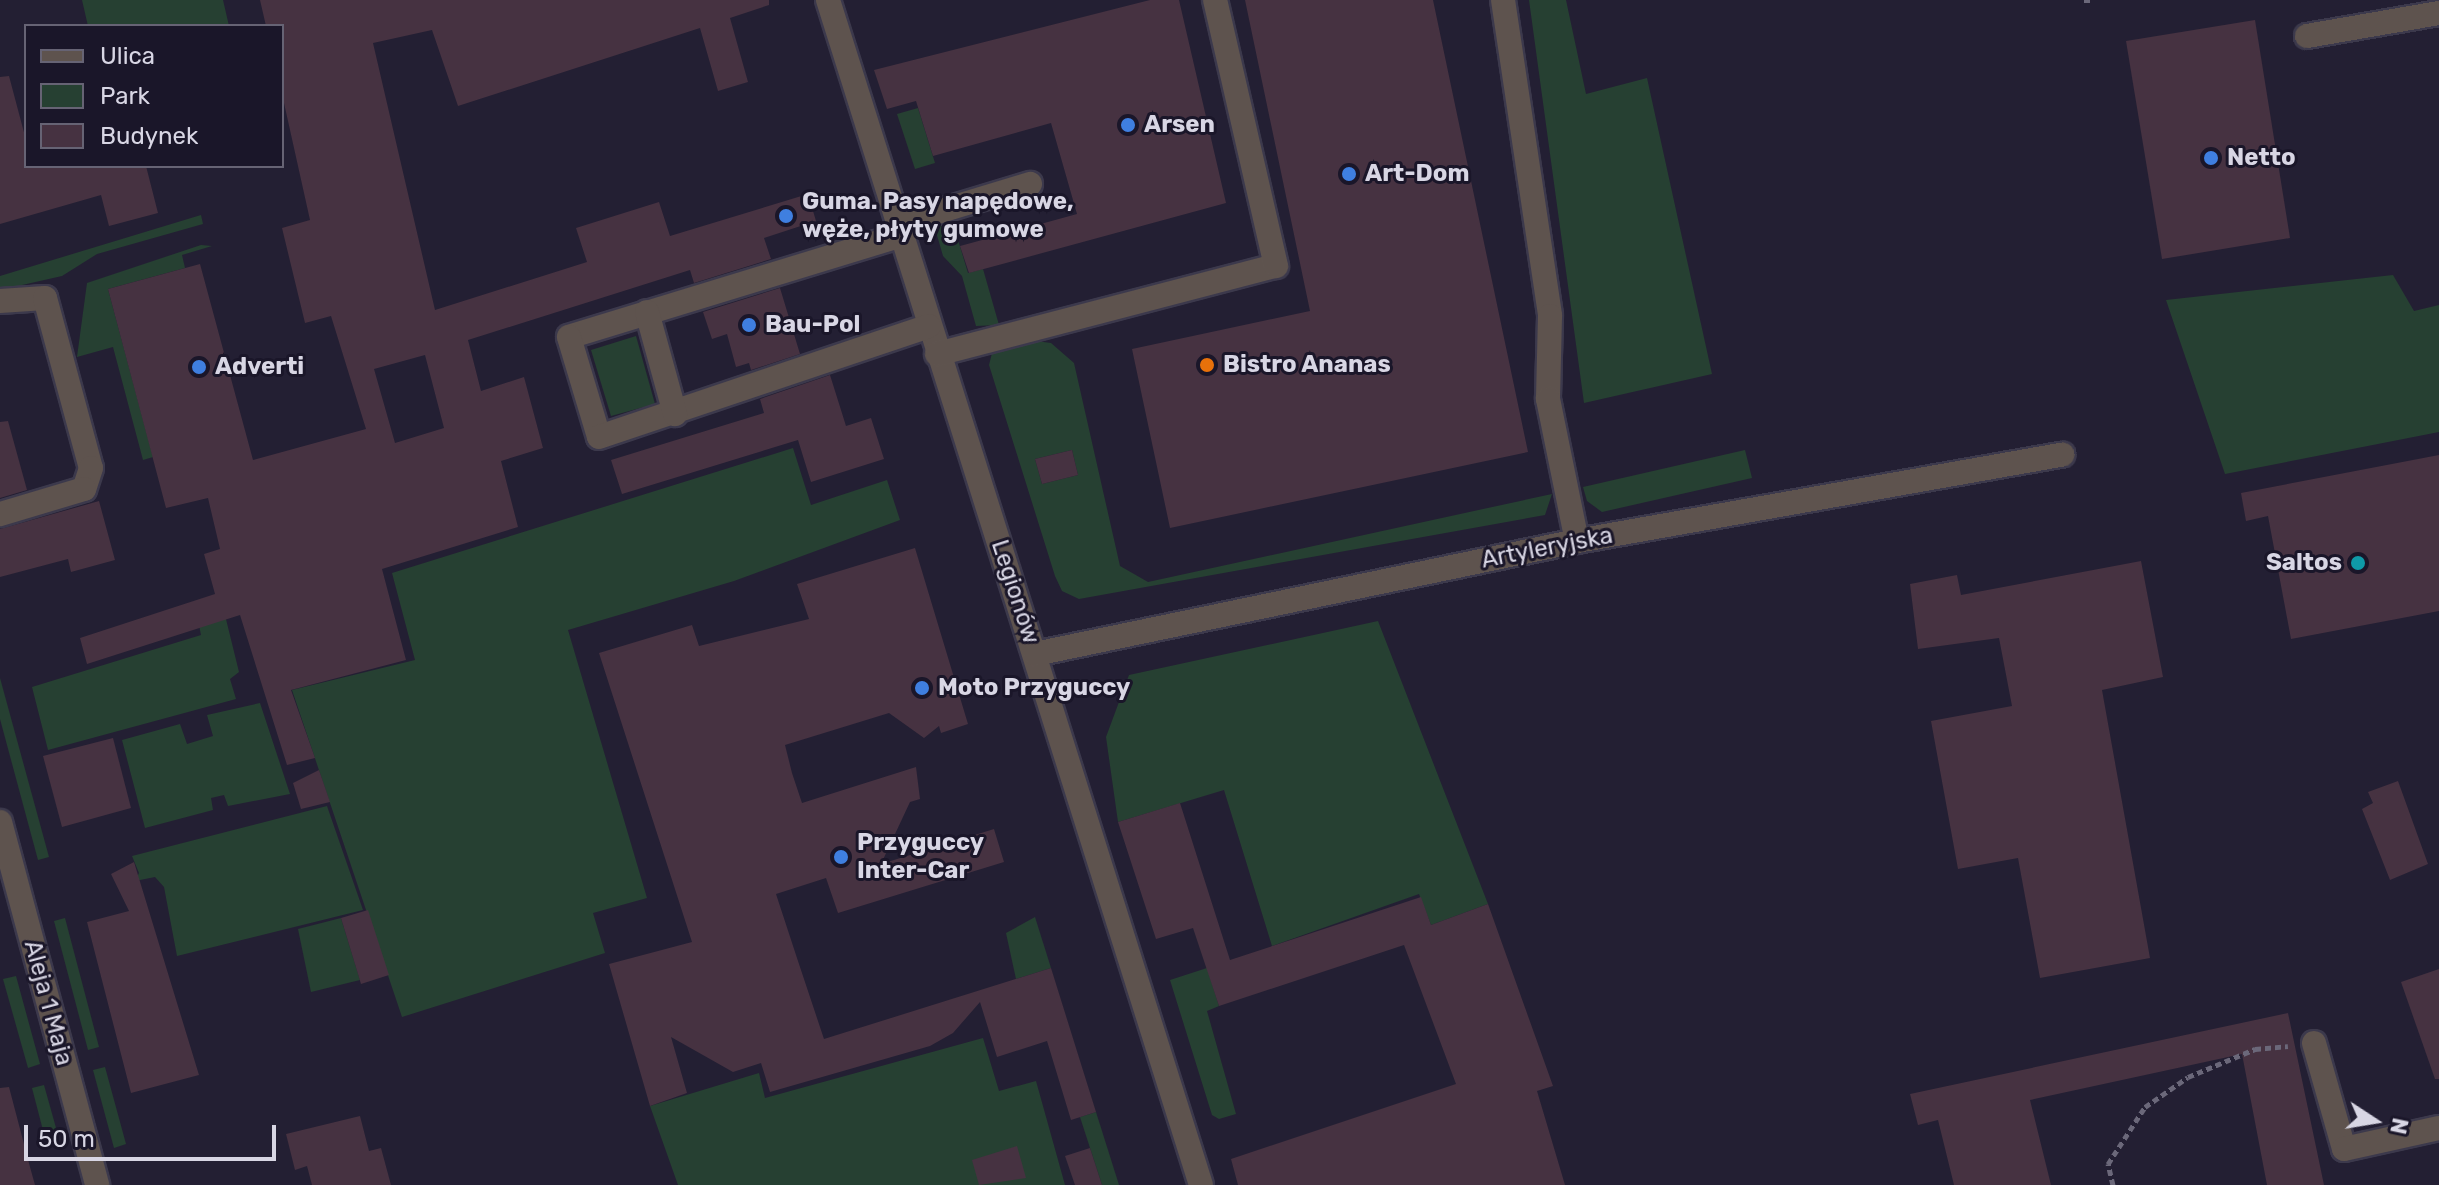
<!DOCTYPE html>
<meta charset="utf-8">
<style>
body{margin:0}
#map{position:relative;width:2439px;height:1185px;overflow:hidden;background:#231f33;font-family:Rubik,sans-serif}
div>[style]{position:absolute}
.green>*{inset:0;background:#264032}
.building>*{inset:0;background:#463241}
.path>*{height:5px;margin-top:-2.5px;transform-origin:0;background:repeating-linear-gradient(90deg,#6b687a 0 6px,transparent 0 10px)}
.roads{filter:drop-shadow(2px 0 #3c394c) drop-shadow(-2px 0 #3c394c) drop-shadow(0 2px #3c394c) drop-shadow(0 -2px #3c394c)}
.minor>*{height:24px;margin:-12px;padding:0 12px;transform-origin:12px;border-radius:12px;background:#5e534e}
.dots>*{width:22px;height:22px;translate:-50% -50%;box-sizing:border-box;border:4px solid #1a1629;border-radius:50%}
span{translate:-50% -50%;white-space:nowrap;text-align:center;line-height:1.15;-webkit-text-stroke:6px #1a1629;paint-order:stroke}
.poi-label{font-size:24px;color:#d8d6e4;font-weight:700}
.left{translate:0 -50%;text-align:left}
.right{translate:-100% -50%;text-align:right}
.street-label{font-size:24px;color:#d8d6e4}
.legend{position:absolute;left:24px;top:24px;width:260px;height:144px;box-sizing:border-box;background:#1a1629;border:2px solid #666374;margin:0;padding:10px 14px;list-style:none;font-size:24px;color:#d8d6e4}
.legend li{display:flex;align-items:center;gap:16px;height:40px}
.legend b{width:40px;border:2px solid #666374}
.north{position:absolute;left:2335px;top:1081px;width:80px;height:80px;-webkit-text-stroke:6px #1a1629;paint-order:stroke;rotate:102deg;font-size:22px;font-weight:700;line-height:32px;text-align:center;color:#d8d6e4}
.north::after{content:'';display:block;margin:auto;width:28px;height:36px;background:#d8d6e4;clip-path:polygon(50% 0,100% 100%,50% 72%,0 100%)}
.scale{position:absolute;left:24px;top:1125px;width:252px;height:36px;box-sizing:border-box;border:4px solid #d8d6e4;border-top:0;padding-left:10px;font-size:24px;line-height:28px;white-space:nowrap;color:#d8d6e4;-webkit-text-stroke:6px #1a1629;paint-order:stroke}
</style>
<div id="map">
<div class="green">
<i style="clip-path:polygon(82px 0,223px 0,229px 26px,88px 26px)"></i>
<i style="clip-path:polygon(1529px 0,1566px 0,1586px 94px,1647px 78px,1712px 374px,1584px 403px)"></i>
<i style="clip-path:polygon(918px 108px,935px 163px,915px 169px,897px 114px)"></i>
<i style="clip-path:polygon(201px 215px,203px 224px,97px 254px,62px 276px,0 290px,0 276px)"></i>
<i style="clip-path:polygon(952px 220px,968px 273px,983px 269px,999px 325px,976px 326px,962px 276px,943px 256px,934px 225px)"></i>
<i style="clip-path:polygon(201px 245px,212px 246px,182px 255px,185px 268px,108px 289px,153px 457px,143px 460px,113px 347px,77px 357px,87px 283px)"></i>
<i style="clip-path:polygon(2393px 275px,2414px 311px,2439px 305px,2439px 432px,2225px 474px,2166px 300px)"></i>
<i style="clip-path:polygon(636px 336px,655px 404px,611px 416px,591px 350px)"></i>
<i style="clip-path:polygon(evenodd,1036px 341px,1051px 343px,1074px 363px,1120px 566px,1148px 582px,1552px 494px,1545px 515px,1079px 599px,1062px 591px,1055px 576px,989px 365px,992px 353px,1036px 341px,1072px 450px,1078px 475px,1042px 484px,1035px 459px,1072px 450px)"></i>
<i style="clip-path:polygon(793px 448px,811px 505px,887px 480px,900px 520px,734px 581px,568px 630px,647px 898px,593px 913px,605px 953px,402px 1017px,292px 690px,415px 660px,392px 573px)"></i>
<i style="clip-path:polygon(1745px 450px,1752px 478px,1602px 512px,1587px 501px,1583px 487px)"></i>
<i style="clip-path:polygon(223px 607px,239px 672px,230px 679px,236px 699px,48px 750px,32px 687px,201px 635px,197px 615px)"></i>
<i style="clip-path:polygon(1378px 621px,1488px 904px,1431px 925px,1419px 894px,1272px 946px,1224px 790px,1118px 822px,1106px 737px,1129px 675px)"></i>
<i style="clip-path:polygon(0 678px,49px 857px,38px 860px,0 719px)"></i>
<i style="clip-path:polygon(260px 703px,290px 794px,228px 806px,224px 795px,211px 798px,213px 810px,145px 828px,122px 740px,180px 724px,187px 744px,213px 736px,207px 715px)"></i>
<i style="clip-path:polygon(327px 806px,363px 910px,177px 956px,164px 887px,155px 877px,135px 881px,139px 873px,132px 856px)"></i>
<i style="clip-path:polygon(1035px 917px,1051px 968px,1016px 979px,1006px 933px)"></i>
<i style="clip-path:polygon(65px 918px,99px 1047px,88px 1050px,54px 921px)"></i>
<i style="clip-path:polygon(341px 918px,360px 980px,311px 992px,298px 929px)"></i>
<i style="clip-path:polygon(1207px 968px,1219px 1006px,1207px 1011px,1236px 1114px,1219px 1119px,1212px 1115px,1170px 980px)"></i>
<i style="clip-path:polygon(16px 976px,40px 1064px,28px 1068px,3px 979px)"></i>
<i style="clip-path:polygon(983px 1038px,999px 1091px,1036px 1081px,1065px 1185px,678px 1185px,650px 1106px,759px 1073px,765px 1098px)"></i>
<i style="clip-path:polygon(105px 1067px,126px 1144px,114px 1148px,93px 1070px)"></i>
<i style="clip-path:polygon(44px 1085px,58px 1135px,45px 1138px,32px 1088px)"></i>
<i style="clip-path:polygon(1096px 1112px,1119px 1185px,1102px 1185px,1080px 1117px)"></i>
</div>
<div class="building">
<i style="clip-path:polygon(evenodd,260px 0,769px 0,769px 5px,730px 18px,748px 82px,718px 91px,700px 28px,458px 106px,432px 30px,373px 43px,435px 310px,587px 262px,576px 228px,659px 202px,670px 236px,808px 194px,816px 221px,764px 238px,771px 259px,694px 283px,690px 270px,468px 340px,481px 391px,524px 377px,543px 448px,501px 461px,518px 527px,382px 569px,406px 660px,291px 690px,315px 758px,287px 765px,240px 615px,87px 664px,80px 638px,215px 594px,204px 554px,220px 549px,208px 498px,166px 508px,108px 289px,200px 264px,253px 460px,366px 429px,331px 316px,305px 323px,282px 228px,310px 220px,282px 94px,282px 26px,266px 26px,260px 0,425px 355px,444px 428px,395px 443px,374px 369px,425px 355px)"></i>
<i style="clip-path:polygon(1150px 0,1179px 0,1226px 203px,969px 273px,960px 246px,1077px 214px,1051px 123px,933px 156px,916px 101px,887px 109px,874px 70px)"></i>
<i style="clip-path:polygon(1245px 0,1433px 0,1528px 452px,1170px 528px,1132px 349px,1310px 311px)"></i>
<i style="clip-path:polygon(2255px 20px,2290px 238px,2162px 259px,2126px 41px)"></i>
<i style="clip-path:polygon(9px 76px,26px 140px,26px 166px,146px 166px,158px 213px,109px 226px,101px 195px,0 224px,0 77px)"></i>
<i style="clip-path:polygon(780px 288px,800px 354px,751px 370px,749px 363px,736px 367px,727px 334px,712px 339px,703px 312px)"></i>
<i style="clip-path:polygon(830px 375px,846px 426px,871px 418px,884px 459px,811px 482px,798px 440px,622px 494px,611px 460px,764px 413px,760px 399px)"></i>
<i style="clip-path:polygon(8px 421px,27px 490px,0 498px,0 422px)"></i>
<i style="clip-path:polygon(1072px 450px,1078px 475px,1042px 484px,1035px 459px)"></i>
<i style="clip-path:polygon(2439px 455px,2439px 611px,2291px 639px,2268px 516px,2246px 521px,2241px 493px)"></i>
<i style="clip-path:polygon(99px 501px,115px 560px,71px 572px,68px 559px,0 577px,0 529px)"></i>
<i style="clip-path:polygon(915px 548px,968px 724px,941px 733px,939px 726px,924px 738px,889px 713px,785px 745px,792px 773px,802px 803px,916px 767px,920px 799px,910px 802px,881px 864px,994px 829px,1004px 862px,838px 913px,826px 878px,776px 894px,796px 955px,824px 1039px,1051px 968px,1096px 1112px,1071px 1120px,1047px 1041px,997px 1057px,980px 1002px,953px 1033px,930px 1046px,770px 1092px,761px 1063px,733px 1072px,671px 1037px,687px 1093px,650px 1106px,609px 964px,692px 942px,599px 653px,692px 625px,699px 646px,809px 619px,797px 584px)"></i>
<i style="clip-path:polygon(2141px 561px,2163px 677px,2102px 690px,2150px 958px,2040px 978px,2018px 858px,1958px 869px,1931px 721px,2012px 706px,1999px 638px,1918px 649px,1910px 584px,1957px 575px,1961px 595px)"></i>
<i style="clip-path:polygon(113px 738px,131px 808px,62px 827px,43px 756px)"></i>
<i style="clip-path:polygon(319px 770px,330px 802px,301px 809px,293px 783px)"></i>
<i style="clip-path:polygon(2398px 781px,2428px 864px,2390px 880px,2362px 809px,2373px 803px,2368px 792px)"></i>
<i style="clip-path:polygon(1180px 803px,1230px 960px,1421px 897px,1431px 925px,1488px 904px,1553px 1086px,1537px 1091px,1565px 1185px,1238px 1185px,1231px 1159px,1456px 1084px,1404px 945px,1219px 1006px,1193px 928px,1156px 939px,1118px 822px)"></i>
<i style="clip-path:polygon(134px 862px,199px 1075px,131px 1093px,87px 922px,129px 911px,111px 874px)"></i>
<i style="clip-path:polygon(368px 910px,389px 975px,361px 984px,341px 918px)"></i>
<i style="clip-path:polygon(2439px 969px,2439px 1079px,2435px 1079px,2401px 982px)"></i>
<i style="clip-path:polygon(2288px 1013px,2324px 1185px,2267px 1185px,2242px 1054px,2030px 1100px,2051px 1185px,1954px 1185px,1938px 1120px,1918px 1125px,1910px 1094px)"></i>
<i style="clip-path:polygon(9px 1087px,30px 1167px,35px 1185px,0 1185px,0 1088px)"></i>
<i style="clip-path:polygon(360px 1116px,369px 1151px,381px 1148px,391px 1185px,312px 1185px,307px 1166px,295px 1170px,286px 1134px)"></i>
<i style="clip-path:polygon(1017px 1146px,1026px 1178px,979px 1185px,972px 1160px)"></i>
<i style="clip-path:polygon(1090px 1148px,1102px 1185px,1075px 1185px,1065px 1156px)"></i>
</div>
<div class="path">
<i style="left:2084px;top:0;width:8px"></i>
<i style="left:2113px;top:1185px;width:22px;rotate:-103deg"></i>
<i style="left:2108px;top:1164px;width:68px;rotate:-57deg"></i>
<i style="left:2145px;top:1107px;width:52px;rotate:-34.9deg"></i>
<i style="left:2188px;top:1077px;width:73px;rotate:-22.7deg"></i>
<i style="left:2255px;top:1049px;width:33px;rotate:-5deg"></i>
</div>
<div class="roads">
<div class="minor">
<i style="left:828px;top:0;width:1242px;rotate:72.53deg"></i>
<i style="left:1503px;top:0;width:319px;rotate:81.5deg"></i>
<i style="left:1550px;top:316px;width:83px;rotate:91.4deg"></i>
<i style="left:1548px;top:399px;width:145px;rotate:78.5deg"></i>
<i style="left:2307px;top:36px;width:134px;rotate:-9.9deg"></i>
<i style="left:898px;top:224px;width:138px;rotate:-16.9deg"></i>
<i style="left:902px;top:235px;width:348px;rotate:163deg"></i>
<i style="left:569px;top:337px;width:104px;rotate:73.3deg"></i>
<i style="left:599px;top:437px;width:348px;rotate:-18.6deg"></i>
<i style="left:0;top:301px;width:45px;rotate:-3.8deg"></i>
<i style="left:45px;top:298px;width:176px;rotate:74.9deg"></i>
<i style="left:91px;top:468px;width:22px;rotate:108deg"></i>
<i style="left:84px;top:489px;width:88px;rotate:163.4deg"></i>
<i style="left:647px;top:312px;width:106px;rotate:74.6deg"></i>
<i style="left:937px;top:354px;width:350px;rotate:-14.6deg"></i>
<i style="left:1276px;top:266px;width:273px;rotate:-102.9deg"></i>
<i style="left:1035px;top:654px;width:554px;rotate:-11.78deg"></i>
<i style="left:1577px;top:541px;width:493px;rotate:-10.1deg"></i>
<i style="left:0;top:822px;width:376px;rotate:75deg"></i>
<i style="left:2314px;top:1043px;width:110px;rotate:74.2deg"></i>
<i style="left:2344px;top:1149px;width:97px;rotate:-12.5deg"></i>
</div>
</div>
<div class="dots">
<i style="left:1128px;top:125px;background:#3f7fe0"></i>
<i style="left:2211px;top:158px;background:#3f7fe0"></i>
<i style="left:1349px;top:174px;background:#3f7fe0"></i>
<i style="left:786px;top:216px;background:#3f7fe0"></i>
<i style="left:749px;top:325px;background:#3f7fe0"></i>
<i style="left:1207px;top:365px;background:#e8710a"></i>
<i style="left:199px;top:367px;background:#3f7fe0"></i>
<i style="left:2358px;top:563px;background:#0f9aa8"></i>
<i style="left:922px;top:688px;background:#3f7fe0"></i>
<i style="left:841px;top:857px;background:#3f7fe0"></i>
</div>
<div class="poi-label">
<span class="left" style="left:1144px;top:125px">Arsen</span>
<span class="left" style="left:2227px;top:158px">Netto</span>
<span class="left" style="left:1365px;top:174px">Art-Dom</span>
<span class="left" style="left:802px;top:216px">Guma. Pasy napędowe,<br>węże, płyty gumowe</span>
<span class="left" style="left:765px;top:325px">Bau-Pol</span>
<span class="left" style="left:1223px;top:365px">Bistro Ananas</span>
<span class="left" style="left:215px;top:367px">Adverti</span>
<span class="right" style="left:2342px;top:563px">Saltos</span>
<span class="left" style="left:938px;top:688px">Moto Przyguccy</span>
<span class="left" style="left:857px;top:857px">Przyguccy<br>Inter-Car</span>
</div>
<div class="street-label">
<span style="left:1547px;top:548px;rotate:-11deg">Artyleryjska</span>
<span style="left:1015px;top:592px;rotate:72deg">Legionów</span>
<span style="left:48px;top:1003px;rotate:75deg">Aleja 1 Maja</span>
</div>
<ul class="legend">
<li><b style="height:10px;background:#5e534e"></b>Ulica</li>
<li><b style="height:22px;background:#264032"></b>Park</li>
<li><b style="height:22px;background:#463241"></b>Budynek</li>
</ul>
<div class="north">N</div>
<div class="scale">50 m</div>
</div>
